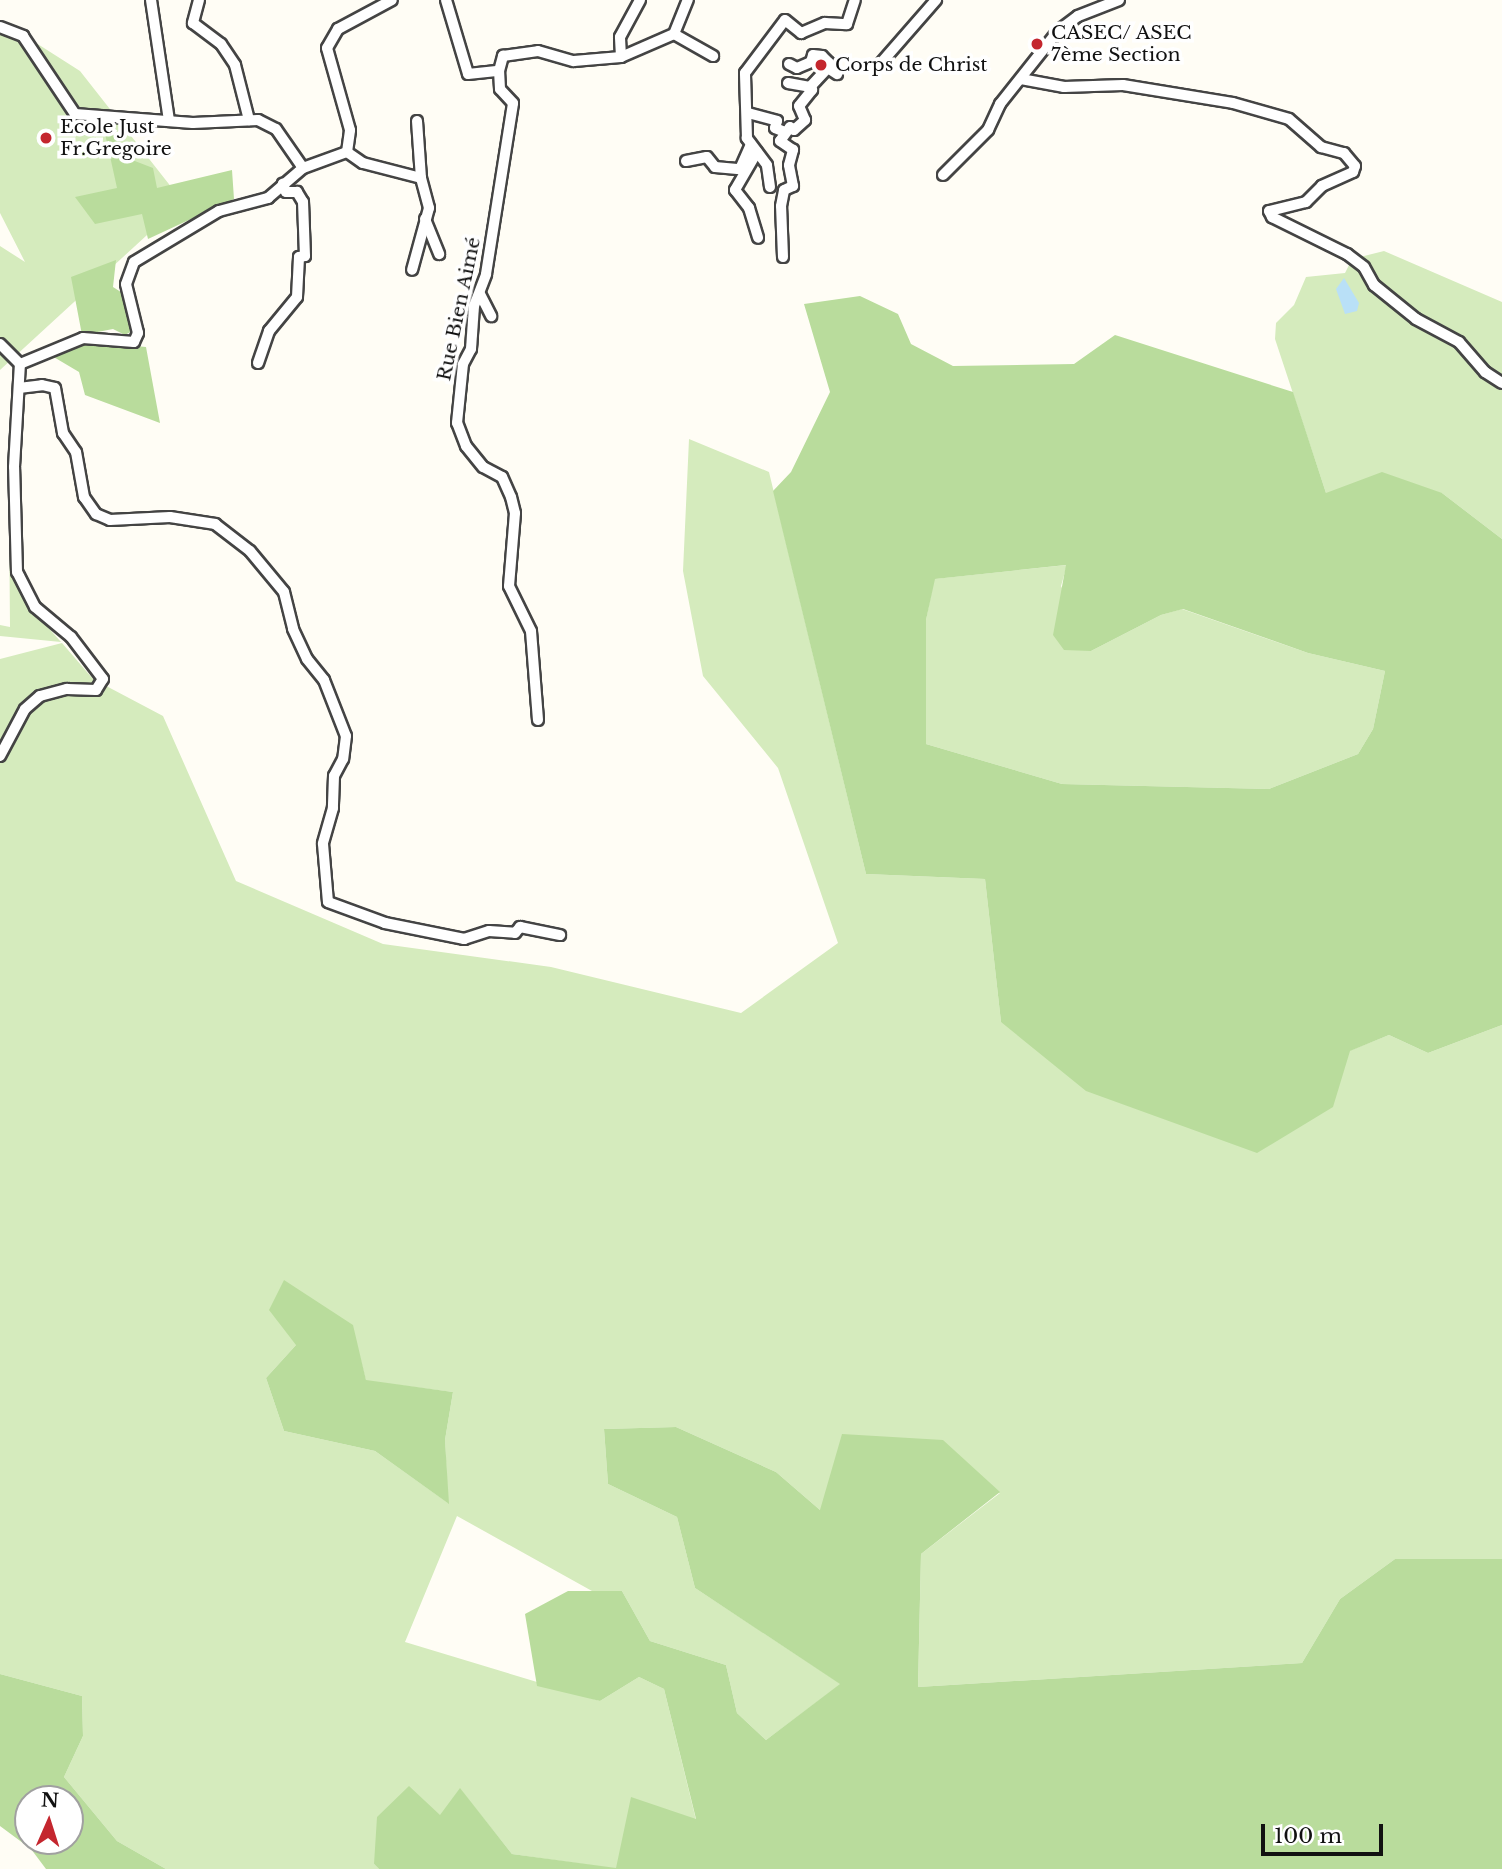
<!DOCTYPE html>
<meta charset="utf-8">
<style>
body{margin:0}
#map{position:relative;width:1502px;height:1869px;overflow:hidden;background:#fffdf5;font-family:"Libre Baskerville",serif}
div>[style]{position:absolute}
.green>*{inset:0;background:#d5ebbd}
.forest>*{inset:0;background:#b9dc9c}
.water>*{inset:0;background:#b9e0f7}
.roads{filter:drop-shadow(2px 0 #444) drop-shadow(-2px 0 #444) drop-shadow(0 2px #444) drop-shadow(0 -2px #444)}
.minor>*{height:10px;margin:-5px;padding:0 5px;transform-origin:5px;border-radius:5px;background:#fff}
.dots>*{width:19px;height:19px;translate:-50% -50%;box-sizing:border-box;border:4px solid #fff;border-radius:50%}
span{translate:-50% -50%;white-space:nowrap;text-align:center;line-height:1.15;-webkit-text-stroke:7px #fff;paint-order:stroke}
.poi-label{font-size:19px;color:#111}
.left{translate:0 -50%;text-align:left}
.street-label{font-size:19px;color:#111}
.north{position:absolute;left:14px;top:1785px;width:70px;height:70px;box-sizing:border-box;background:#fff;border:2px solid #a0a0a0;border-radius:50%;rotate:3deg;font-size:19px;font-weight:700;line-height:28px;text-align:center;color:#111}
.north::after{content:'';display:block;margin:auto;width:24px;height:32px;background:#c4262e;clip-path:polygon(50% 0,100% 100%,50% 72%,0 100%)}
.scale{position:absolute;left:1261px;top:1824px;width:122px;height:32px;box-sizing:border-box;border:4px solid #111;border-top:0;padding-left:9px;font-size:21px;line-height:24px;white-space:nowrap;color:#111;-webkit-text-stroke:5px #fff;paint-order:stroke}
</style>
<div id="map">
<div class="green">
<i style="clip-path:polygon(0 20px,80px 71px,183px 202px,0 370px,0 246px,25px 262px,0 213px)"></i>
<i style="clip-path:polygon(1384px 251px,1502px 302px,1502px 539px,1442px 493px,1326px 493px,1275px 339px,1276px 323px,1294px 305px,1306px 277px,1345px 273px,1352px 259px)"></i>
<i style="clip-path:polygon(evenodd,689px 439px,769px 472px,866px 874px,985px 879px,1001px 1022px,1332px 1107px,1349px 1051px,1389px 1035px,1428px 1053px,1502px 1025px,1502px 1559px,1395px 1559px,1340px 1599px,1302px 1663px,918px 1687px,921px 1554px,1000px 1493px,820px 1510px,776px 1472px,676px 1427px,604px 1429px,608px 1484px,677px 1517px,695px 1588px,841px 1684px,766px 1740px,737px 1713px,726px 1665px,650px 1641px,622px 1591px,592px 1591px,457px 1516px,405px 1642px,600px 1701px,639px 1677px,664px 1689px,696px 1820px,617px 1869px,512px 1854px,460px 1789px,441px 1815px,374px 1864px,379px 1869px,166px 1869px,117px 1841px,64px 1777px,83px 1736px,82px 1696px,0 1674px,0 659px,62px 643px,93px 679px,163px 716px,236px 881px,383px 944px,551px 967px,741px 1013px,838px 943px,778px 768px,703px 676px,683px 571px,689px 439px,352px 1325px,366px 1381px,453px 1392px,445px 1440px,448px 1503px,375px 1451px,284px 1431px,266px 1378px,296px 1345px,352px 1325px)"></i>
<i style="clip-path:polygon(9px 507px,11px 567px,29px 606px,61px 642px,0 636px,0 625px,10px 627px)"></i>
<i style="clip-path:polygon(1067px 565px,1061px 586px,1091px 651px,1161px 615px,1182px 609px,1308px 653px,1385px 671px,1373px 729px,1358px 754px,1269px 789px,1062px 784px,926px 744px,926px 620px,934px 579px)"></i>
</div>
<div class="forest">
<i style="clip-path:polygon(111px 119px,127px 158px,153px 168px,157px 188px,232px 170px,234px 199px,148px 239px,142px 214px,95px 224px,75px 197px,117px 188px,102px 120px)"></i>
<i style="clip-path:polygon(116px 260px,113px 287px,124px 294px,132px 331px,125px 335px,113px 329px,82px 335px,71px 277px)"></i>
<i style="clip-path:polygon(evenodd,860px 296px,898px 314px,911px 344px,953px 366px,1074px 364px,1115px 335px,1293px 392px,1326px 493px,1382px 472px,1442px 493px,1502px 539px,1502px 1025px,1428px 1053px,1389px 1035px,1350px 1051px,1333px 1107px,1257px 1153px,1086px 1091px,1001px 1022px,985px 879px,866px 874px,773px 491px,791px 472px,830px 392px,804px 304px,860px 296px,1066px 565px,1053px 635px,1064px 650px,1091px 651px,1161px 615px,1183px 609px,1308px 653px,1385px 671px,1373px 729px,1358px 754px,1269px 789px,1062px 784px,926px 744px,926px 620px,935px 579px,1066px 565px)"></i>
<i style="clip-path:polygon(82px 341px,146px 347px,160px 423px,85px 395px,79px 372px,52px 356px)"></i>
<i style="clip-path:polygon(284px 1280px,353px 1325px,366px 1380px,453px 1392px,445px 1440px,449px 1504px,375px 1451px,284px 1431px,266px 1378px,296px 1345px,269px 1310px)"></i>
<i style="clip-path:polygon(676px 1427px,776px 1472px,820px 1510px,842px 1434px,943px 1440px,1000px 1492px,921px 1554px,918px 1687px,1302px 1663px,1340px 1599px,1395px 1559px,1502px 1559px,1502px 1869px,379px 1869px,374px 1864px,377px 1817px,409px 1786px,440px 1815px,460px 1788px,512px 1854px,616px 1868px,631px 1797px,696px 1819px,664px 1689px,639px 1677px,600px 1701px,537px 1686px,525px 1614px,568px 1591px,622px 1591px,650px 1641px,726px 1665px,737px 1713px,766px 1740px,840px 1684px,695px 1588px,677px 1517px,608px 1484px,604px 1429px)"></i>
<i style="clip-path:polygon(evenodd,0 1674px,82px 1696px,83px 1736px,64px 1777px,117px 1841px,166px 1869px,46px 1869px,31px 1849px,0 1826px,0 1674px,28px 1799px,70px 1799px,70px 1841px,28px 1841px,28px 1799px)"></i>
</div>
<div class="water">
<i style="clip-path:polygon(1344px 278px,1359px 303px,1357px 311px,1345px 314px,1336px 289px)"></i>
</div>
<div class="roads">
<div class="minor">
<i style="left:151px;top:0;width:122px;rotate:81.5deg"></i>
<i style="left:199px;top:0;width:24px;rotate:105deg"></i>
<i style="left:193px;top:23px;width:35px;rotate:37deg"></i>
<i style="left:221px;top:44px;width:25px;rotate:56deg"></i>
<i style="left:235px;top:65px;width:57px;rotate:75.7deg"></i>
<i style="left:446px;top:0;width:77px;rotate:73.4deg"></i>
<i style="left:468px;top:74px;width:31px;rotate:-6deg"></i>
<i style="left:0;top:27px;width:25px;rotate:21deg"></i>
<i style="left:23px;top:36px;width:94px;rotate:56.3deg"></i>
<i style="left:75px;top:114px;width:118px;rotate:4.4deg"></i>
<i style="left:193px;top:123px;width:65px;rotate:-2.6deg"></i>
<i style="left:258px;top:120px;width:20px;rotate:27deg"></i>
<i style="left:276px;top:129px;width:47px;rotate:55.3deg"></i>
<i style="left:674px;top:34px;width:45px;rotate:29.4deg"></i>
<i style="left:621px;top:57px;width:20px;rotate:-93deg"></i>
<i style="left:620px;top:37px;width:42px;rotate:-61.6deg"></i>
<i style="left:881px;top:63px;width:84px;rotate:-48.9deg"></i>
<i style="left:789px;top:64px;width:9px;rotate:27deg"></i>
<i style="left:797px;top:68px;width:15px;rotate:-23deg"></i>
<i style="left:811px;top:62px;width:7px;rotate:-74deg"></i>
<i style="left:813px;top:55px;width:9px;rotate:6deg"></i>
<i style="left:822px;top:56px;width:10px;rotate:45deg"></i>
<i style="left:829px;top:63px;width:5px;rotate:101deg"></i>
<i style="left:1021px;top:79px;width:44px;rotate:10.5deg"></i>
<i style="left:1064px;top:87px;width:59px;rotate:-1.9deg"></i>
<i style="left:1123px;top:85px;width:111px;rotate:9.3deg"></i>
<i style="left:1233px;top:103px;width:58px;rotate:15.9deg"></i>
<i style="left:1289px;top:119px;width:43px;rotate:41.2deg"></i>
<i style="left:1321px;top:147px;width:24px;rotate:15deg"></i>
<i style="left:1344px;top:153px;width:17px;rotate:50deg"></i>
<i style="left:1355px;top:166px;width:6px;rotate:108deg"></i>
<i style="left:1353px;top:172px;width:34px;rotate:156deg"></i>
<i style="left:1322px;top:186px;width:23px;rotate:135deg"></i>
<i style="left:1306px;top:202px;width:38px;rotate:166deg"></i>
<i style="left:788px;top:83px;width:22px;rotate:10deg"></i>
<i style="left:810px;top:87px;width:26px;rotate:-47deg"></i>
<i style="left:828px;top:68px;width:11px;rotate:34deg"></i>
<i style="left:748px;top:113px;width:30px;rotate:15deg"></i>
<i style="left:777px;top:121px;width:7px;rotate:106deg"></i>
<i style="left:775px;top:128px;width:11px;rotate:22deg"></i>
<i style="left:417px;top:121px;width:57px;rotate:86deg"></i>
<i style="left:347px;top:152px;width:19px;rotate:35deg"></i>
<i style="left:363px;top:163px;width:60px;rotate:14.5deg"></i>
<i style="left:421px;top:178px;width:31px;rotate:75deg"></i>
<i style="left:429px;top:208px;width:64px;rotate:105.3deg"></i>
<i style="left:757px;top:152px;width:44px;rotate:120.1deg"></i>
<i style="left:735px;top:190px;width:23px;rotate:52deg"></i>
<i style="left:749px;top:208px;width:31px;rotate:73deg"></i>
<i style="left:686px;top:161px;width:21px;rotate:-11deg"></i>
<i style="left:707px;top:157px;width:13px;rotate:51deg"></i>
<i style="left:715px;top:167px;width:25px;rotate:5deg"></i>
<i style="left:740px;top:169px;width:27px;rotate:-66deg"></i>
<i style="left:943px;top:175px;width:64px;rotate:-45deg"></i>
<i style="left:988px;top:130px;width:29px;rotate:-65deg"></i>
<i style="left:1000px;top:104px;width:93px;rotate:-51.5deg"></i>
<i style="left:1058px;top:31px;width:25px;rotate:-37deg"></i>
<i style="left:1078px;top:16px;width:44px;rotate:-21.3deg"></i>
<i style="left:770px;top:187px;width:22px;rotate:-98deg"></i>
<i style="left:767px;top:165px;width:34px;rotate:-127deg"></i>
<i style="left:747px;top:138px;width:65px;rotate:-91.8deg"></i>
<i style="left:745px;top:73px;width:66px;rotate:-53deg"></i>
<i style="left:785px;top:20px;width:21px;rotate:39deg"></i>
<i style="left:801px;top:33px;width:26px;rotate:-23deg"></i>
<i style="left:825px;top:23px;width:22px;rotate:3deg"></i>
<i style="left:847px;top:24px;width:25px;rotate:-72deg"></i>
<i style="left:1269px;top:211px;width:7px;rotate:63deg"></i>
<i style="left:1272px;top:217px;width:84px;rotate:26.3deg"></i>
<i style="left:1347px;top:254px;width:21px;rotate:37deg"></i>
<i style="left:1364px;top:267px;width:21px;rotate:61deg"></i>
<i style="left:1374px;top:285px;width:54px;rotate:39deg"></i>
<i style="left:1416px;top:319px;width:49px;rotate:28.1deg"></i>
<i style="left:1459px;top:342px;width:40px;rotate:49deg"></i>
<i style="left:1485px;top:372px;width:20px;rotate:33deg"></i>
<i style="left:425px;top:219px;width:38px;rotate:68deg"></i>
<i style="left:783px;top:257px;width:51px;rotate:-92.2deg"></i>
<i style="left:781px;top:206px;width:16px;rotate:-79deg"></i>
<i style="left:784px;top:190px;width:10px;rotate:-24deg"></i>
<i style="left:793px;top:186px;width:21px;rotate:-101deg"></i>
<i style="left:789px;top:165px;width:16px;rotate:-75deg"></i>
<i style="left:793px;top:150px;width:16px;rotate:-145deg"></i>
<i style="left:780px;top:141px;width:17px;rotate:-54deg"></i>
<i style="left:790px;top:127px;width:5px;rotate:37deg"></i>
<i style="left:794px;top:130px;width:15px;rotate:-42deg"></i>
<i style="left:805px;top:120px;width:15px;rotate:-113deg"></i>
<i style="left:799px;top:106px;width:21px;rotate:-51deg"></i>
<i style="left:812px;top:90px;width:4px;rotate:-124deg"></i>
<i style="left:480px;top:294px;width:25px;rotate:63deg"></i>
<i style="left:0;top:344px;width:28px;rotate:45deg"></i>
<i style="left:258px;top:363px;width:34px;rotate:-71deg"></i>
<i style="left:269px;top:331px;width:44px;rotate:-50.5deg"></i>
<i style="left:297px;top:297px;width:40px;rotate:-87.1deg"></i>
<i style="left:299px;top:257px;width:6px;rotate:-9deg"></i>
<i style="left:305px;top:256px;width:54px;rotate:-92.1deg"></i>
<i style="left:303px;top:202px;width:12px;rotate:-121deg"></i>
<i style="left:297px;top:192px;width:11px;rotate:180deg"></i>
<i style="left:286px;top:192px;width:9px;rotate:-111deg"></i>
<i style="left:19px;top:388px;width:23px;rotate:-7deg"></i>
<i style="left:42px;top:385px;width:13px;rotate:13deg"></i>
<i style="left:55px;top:388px;width:46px;rotate:79.9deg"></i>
<i style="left:63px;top:433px;width:23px;rotate:56deg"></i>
<i style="left:76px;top:452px;width:46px;rotate:79.9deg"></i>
<i style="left:84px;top:497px;width:21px;rotate:55deg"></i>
<i style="left:96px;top:514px;width:15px;rotate:23deg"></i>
<i style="left:110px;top:520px;width:60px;rotate:-2.9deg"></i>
<i style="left:170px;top:517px;width:46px;rotate:8.8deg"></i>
<i style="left:215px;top:524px;width:44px;rotate:37.6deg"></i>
<i style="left:250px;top:551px;width:53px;rotate:50.3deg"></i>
<i style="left:284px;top:592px;width:38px;rotate:76deg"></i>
<i style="left:293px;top:629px;width:33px;rotate:65deg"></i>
<i style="left:307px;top:659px;width:27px;rotate:51deg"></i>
<i style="left:324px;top:680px;width:60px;rotate:68.6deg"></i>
<i style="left:346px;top:736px;width:23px;rotate:97deg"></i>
<i style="left:343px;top:759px;width:19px;rotate:118deg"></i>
<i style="left:334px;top:776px;width:32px;rotate:92deg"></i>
<i style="left:333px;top:808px;width:37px;rotate:106deg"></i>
<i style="left:323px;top:844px;width:58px;rotate:85.1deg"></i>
<i style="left:328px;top:902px;width:61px;rotate:20.2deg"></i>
<i style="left:385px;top:923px;width:81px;rotate:11.4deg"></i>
<i style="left:464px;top:939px;width:26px;rotate:-18deg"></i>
<i style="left:489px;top:931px;width:26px;rotate:4deg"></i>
<i style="left:515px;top:933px;width:8px;rotate:-50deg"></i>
<i style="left:520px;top:927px;width:41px;rotate:11.3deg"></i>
<i style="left:538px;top:720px;width:89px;rotate:-94.5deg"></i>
<i style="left:531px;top:631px;width:50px;rotate:-116.1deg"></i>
<i style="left:509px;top:586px;width:73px;rotate:-85.3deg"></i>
<i style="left:515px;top:513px;width:16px;rotate:-104deg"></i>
<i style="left:511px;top:497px;width:22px;rotate:-114deg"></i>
<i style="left:502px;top:477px;width:21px;rotate:-152deg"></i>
<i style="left:483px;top:467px;width:27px;rotate:-129deg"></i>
<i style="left:466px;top:446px;width:25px;rotate:-111deg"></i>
<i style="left:457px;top:423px;width:59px;rotate:-84.2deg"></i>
<i style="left:463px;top:364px;width:17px;rotate:-62deg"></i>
<i style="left:471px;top:349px;width:43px;rotate:-86deg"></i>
<i style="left:474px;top:306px;width:34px;rotate:-69deg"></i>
<i style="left:486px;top:274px;width:173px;rotate:-81deg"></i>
<i style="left:513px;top:103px;width:19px;rotate:-133deg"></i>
<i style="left:500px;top:89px;width:18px;rotate:-93deg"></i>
<i style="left:499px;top:71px;width:16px;rotate:-75deg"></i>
<i style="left:503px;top:56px;width:35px;rotate:-8deg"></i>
<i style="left:538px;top:51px;width:37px;rotate:16deg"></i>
<i style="left:574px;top:61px;width:47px;rotate:-4.9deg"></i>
<i style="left:621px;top:57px;width:58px;rotate:-23.5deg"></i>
<i style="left:674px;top:34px;width:37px;rotate:-68deg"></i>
<i style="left:0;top:756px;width:53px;rotate:-62deg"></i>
<i style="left:25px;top:709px;width:20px;rotate:-41deg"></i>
<i style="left:40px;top:696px;width:28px;rotate:-15deg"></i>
<i style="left:67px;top:689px;width:29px;rotate:2deg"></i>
<i style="left:96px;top:690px;width:13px;rotate:-58deg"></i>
<i style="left:103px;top:679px;width:53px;rotate:-127.3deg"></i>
<i style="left:71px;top:637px;width:47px;rotate:-140.2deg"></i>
<i style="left:35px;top:607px;width:39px;rotate:-117deg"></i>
<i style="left:17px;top:572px;width:105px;rotate:-91.6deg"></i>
<i style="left:14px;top:467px;width:103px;rotate:-86.7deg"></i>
<i style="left:20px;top:364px;width:68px;rotate:-22.4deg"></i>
<i style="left:83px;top:338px;width:51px;rotate:4.5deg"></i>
<i style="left:134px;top:342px;width:10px;rotate:-66deg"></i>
<i style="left:138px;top:333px;width:50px;rotate:-103.8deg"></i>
<i style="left:126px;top:284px;width:23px;rotate:-70deg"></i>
<i style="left:134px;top:262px;width:99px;rotate:-31deg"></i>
<i style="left:219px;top:211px;width:51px;rotate:-14.9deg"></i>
<i style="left:268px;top:198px;width:46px;rotate:-40.6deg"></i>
<i style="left:303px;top:168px;width:47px;rotate:-20deg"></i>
<i style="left:347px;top:152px;width:22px;rotate:-82deg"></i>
<i style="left:350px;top:130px;width:85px;rotate:-105.7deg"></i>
<i style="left:327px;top:48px;width:22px;rotate:-60deg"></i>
<i style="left:338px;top:29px;width:61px;rotate:-28.2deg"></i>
</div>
</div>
<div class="dots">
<i style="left:1037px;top:44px;background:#c4262e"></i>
<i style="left:821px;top:65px;background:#c4262e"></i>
<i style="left:46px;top:138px;background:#c4262e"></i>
</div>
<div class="poi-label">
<span class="left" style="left:1051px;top:44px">CASEC/ ASEC<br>7ème Section</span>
<span class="left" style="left:835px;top:65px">Corps de Christ</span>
<span class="left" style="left:60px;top:138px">Ecole Just<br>Fr.Gregoire</span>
</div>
<div class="street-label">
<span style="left:459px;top:309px;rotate:-78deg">Rue Bien Aimé</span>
</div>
<div class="north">N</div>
<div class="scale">100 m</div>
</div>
